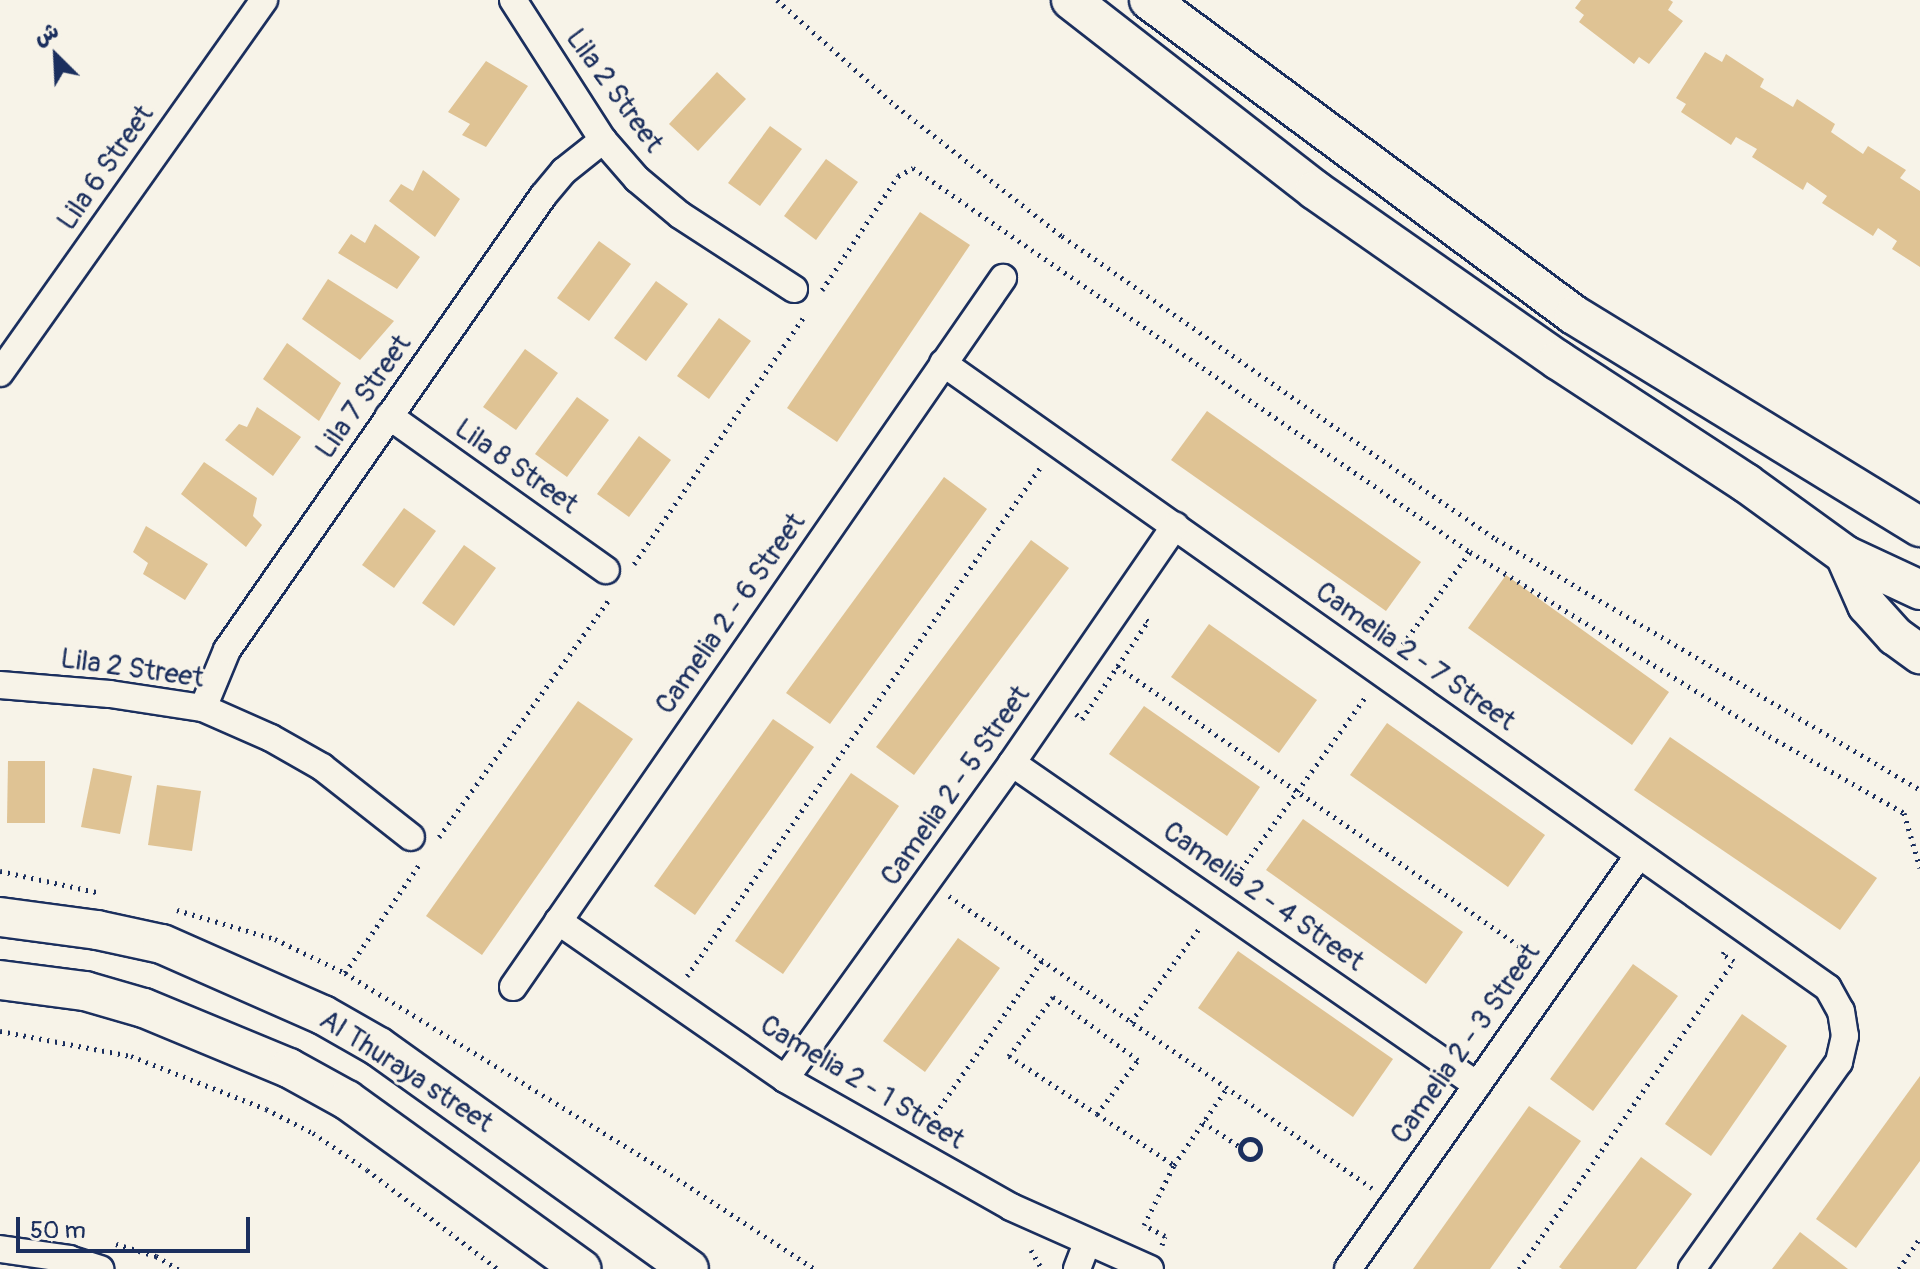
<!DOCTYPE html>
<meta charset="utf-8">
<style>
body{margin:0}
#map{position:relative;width:1920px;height:1269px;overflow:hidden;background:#f7f3e8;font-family:Pangolin,"Playpen Sans Arabic",sans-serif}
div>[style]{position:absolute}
.building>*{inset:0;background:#dfc394}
.path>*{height:5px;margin-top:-2.5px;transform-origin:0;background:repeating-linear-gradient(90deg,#1b2f5e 0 2px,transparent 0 8px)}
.path>.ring{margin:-2.5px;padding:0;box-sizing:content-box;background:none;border:5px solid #1b2f5e;border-radius:50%}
.roads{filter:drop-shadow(2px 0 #1b2f5e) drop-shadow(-2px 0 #1b2f5e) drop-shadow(0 2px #1b2f5e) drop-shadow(0 -2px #1b2f5e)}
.street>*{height:26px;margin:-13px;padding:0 13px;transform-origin:13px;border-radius:13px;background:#f7f3e8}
.secondary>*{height:38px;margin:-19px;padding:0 19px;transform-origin:19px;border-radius:19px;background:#f7f3e8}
span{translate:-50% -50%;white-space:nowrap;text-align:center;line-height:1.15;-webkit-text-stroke:6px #f7f3e8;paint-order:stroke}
.street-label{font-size:28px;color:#1b2f5e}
.north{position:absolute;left:16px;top:16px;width:80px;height:80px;-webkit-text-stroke:6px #f7f3e8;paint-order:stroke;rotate:336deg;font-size:22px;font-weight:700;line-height:32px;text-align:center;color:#1b2f5e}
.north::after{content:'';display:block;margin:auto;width:28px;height:36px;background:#1b2f5e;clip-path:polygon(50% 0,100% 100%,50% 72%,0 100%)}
.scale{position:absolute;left:16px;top:1217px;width:234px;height:36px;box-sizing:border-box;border:4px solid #1b2f5e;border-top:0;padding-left:10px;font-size:24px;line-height:28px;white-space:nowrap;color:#1b2f5e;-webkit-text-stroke:6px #f7f3e8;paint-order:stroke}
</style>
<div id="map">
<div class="building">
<i style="clip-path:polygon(1581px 0,1670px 0,1673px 2px,1668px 10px,1683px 21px,1649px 64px,1639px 57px,1634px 64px,1579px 22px,1584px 15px,1575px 8px)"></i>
<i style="clip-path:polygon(1705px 52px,1722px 62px,1726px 54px,1764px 79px,1760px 87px,1793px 107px,1797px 99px,1835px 124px,1831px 132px,1863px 154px,1868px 146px,1906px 170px,1900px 178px,1920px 191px,1920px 267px,1892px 249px,1897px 241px,1878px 228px,1873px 236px,1822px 203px,1827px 196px,1807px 182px,1803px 190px,1752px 157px,1757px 149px,1736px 137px,1731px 145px,1681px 112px,1686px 104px,1676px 98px)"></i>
<i style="clip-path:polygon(486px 61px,528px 86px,486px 147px,462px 135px,470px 124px,448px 112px)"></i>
<i style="clip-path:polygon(717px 72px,746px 99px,698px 151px,669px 124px)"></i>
<i style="clip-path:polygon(770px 126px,802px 149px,760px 206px,728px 183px)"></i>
<i style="clip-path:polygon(826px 159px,858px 182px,816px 240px,784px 216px)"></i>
<i style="clip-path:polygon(423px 170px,460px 199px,435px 237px,389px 201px,401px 184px,413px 191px)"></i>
<i style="clip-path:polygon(920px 212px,970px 245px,837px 442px,787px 408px)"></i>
<i style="clip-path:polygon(375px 224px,420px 257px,397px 289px,338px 253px,351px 234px,365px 243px)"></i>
<i style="clip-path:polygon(599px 241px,631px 264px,589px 321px,557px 298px)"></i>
<i style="clip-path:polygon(328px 279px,394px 321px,360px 360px,302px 319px)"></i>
<i style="clip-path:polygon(656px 281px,688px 304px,646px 361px,614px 338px)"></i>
<i style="clip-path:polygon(719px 318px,751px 341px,709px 399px,677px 376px)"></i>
<i style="clip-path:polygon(287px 343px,341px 383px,319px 421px,263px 379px)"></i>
<i style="clip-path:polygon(525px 349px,558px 373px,516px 430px,483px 407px)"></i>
<i style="clip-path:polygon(577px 397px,609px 420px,567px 477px,535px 454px)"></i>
<i style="clip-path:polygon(257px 407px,301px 437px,273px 476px,225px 440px,239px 424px,247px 427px)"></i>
<i style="clip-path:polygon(1207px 411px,1421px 562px,1386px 611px,1171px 460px)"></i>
<i style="clip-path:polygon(639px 436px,671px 460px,629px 517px,597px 494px)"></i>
<i style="clip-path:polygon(204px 462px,257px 498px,253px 516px,262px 525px,246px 547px,181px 494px)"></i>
<i style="clip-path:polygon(944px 477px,987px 509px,830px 724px,786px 693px)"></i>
<i style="clip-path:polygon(404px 508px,436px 531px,394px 588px,362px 565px)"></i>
<i style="clip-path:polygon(146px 526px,208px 564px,185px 600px,143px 574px,148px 563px,133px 552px)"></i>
<i style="clip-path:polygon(1031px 540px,1069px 568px,914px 775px,876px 747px)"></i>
<i style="clip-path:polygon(464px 545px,496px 568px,454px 626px,422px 603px)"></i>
<i style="clip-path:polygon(1506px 575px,1669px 692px,1632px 745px,1468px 628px)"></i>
<i style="clip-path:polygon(1209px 624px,1317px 700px,1279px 753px,1171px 677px)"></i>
<i style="clip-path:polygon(578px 701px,633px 739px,482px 955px,426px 916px)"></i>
<i style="clip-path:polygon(1144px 706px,1260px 787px,1227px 836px,1109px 754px)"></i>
<i style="clip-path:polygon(773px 719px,814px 747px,695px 915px,654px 886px)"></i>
<i style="clip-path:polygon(1387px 723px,1545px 835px,1508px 887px,1350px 775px)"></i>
<i style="clip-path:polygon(1670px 737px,1877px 878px,1840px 930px,1634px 790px)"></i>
<i style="clip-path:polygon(8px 761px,45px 761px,45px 823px,7px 823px)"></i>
<i style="clip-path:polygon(93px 768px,132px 776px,120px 834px,81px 827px)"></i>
<i style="clip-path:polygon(851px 773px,899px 806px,783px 974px,735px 941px)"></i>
<i style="clip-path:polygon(157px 785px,201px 791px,192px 851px,148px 845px)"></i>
<i style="clip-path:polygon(1303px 819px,1463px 932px,1426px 984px,1266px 870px)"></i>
<i style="clip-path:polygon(958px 938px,1000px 968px,925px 1072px,883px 1041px)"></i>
<i style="clip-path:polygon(1238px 951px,1393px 1059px,1353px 1117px,1198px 1008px)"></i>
<i style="clip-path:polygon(1633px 964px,1678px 996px,1593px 1111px,1550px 1079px)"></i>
<i style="clip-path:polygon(1742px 1014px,1787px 1046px,1711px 1156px,1665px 1124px)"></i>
<i style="clip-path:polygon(1920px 1076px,1920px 1161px,1856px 1248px,1816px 1219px)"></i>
<i style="clip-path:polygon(1529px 1106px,1581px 1141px,1490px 1269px,1413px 1269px)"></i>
<i style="clip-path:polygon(1641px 1157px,1692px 1194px,1636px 1269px,1562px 1269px,1559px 1267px)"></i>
<i style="clip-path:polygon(1800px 1232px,1848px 1269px,1772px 1269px)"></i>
</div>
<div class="path">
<i style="left:777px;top:0;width:159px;rotate:41.7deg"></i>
<i style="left:896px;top:106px;width:211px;rotate:38.1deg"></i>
<i style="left:1062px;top:236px;width:429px;rotate:35deg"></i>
<i style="left:1413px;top:482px;width:101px;rotate:34.5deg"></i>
<i style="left:1496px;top:539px;width:493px;rotate:30.6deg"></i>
<i style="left:822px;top:290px;width:137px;rotate:-56.3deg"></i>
<i style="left:898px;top:176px;width:17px;rotate:-28deg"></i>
<i style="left:913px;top:168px;width:677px;rotate:34.58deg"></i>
<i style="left:1470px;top:552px;width:351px;rotate:31.6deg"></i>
<i style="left:1769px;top:736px;width:155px;rotate:29.7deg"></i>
<i style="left:1904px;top:813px;width:57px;rotate:73.8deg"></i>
<i style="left:634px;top:564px;width:302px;rotate:-55.5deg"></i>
<i style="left:1398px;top:651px;width:122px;rotate:-54deg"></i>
<i style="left:1117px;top:666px;width:508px;rotate:34.82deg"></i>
<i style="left:1076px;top:714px;width:8px;rotate:40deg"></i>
<i style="left:1082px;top:719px;width:118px;rotate:-56deg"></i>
<i style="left:1148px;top:621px;width:4px;rotate:-146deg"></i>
<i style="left:439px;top:837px;width:294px;rotate:-54.4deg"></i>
<i style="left:0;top:871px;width:103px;rotate:12.3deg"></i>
<i style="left:1232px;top:882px;width:231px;rotate:-54.2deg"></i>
<i style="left:949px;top:896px;width:514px;rotate:34.62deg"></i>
<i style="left:177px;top:910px;width:102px;rotate:16.5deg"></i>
<i style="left:275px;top:939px;width:78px;rotate:25.9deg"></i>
<i style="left:345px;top:973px;width:375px;rotate:31.7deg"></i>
<i style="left:664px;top:1170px;width:181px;rotate:33.3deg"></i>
<i style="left:345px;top:973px;width:131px;rotate:-55.6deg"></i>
<i style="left:687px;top:976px;width:622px;rotate:-55.21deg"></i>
<i style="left:1131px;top:1022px;width:119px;rotate:-53.9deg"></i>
<i style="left:0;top:1031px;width:133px;rotate:10.8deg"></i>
<i style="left:131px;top:1056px;width:145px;rotate:21.4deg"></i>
<i style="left:266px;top:1109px;width:53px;rotate:27.1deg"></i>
<i style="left:313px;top:1133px;width:65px;rotate:34.4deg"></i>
<i style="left:367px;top:1170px;width:164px;rotate:37.1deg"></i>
<i style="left:1097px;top:1114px;width:68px;rotate:-52.8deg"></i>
<i style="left:1138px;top:1060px;width:106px;rotate:-143.5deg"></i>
<i style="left:1053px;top:997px;width:74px;rotate:126.7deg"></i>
<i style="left:1009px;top:1056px;width:105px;rotate:33.4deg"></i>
<i style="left:1097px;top:1114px;width:92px;rotate:33.5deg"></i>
<i style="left:1203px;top:1122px;width:45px;rotate:34deg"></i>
<i style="left:926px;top:1127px;width:203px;rotate:-55.1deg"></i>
<i class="ring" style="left:1240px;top:1139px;width:15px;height:15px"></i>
<i style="left:116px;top:1244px;width:42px;rotate:16.7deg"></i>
<i style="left:156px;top:1256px;width:26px;rotate:31deg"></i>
<i style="left:1162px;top:1245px;width:9px;rotate:-72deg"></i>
<i style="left:1165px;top:1236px;width:24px;rotate:-152deg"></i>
<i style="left:1144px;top:1225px;width:67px;rotate:-63.4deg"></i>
<i style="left:1174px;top:1165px;width:93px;rotate:-55.5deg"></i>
<i style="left:1031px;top:1250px;width:22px;rotate:60deg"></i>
<i style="left:1519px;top:1269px;width:376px;rotate:-55.1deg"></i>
<i style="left:1734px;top:961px;width:13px;rotate:-148deg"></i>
<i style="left:1723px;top:954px;width:6px;rotate:-59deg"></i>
<i style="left:1899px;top:1269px;width:37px;rotate:-56deg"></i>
</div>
<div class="roads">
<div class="street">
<i style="left:513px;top:0;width:166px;rotate:57.3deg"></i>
<i style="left:603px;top:140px;width:52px;rotate:48.9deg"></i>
<i style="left:637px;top:179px;width:56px;rotate:39.9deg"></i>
<i style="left:680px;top:215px;width:136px;rotate:33deg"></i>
<i style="left:943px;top:363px;width:1083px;rotate:35.23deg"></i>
<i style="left:1828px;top:988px;width:26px;rotate:61deg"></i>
<i style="left:1841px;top:1011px;width:25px;rotate:81deg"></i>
<i style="left:1845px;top:1036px;width:27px;rotate:103deg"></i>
<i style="left:1839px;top:1062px;width:254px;rotate:125.4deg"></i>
<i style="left:0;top:373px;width:457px;rotate:-54.7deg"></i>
<i style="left:389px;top:416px;width:266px;rotate:35.4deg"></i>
<i style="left:0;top:685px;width:110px;rotate:4.7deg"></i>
<i style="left:110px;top:694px;width:94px;rotate:8.6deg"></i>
<i style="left:203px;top:708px;width:74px;rotate:23.8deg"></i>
<i style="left:271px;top:738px;width:59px;rotate:29.6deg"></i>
<i style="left:322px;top:767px;width:113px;rotate:38.2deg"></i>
<i style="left:203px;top:708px;width:63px;rotate:-67.5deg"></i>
<i style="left:227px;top:650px;width:553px;rotate:-55.16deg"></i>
<i style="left:543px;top:196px;width:33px;rotate:-50deg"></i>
<i style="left:564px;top:171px;width:50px;rotate:-38.5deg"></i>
<i style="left:1012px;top:763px;width:566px;rotate:34.7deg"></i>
<i style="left:558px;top:921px;width:277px;rotate:34.8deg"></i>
<i style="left:785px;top:1079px;width:260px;rotate:29.5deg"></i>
<i style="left:1011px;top:1207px;width:152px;rotate:24deg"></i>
<i style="left:513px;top:987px;width:862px;rotate:-55.35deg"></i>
<i style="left:785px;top:1079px;width:389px;rotate:-54.3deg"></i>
<i style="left:1012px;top:763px;width:288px;rotate:-55.5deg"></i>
<i style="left:0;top:1249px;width:70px;rotate:8.2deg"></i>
<i style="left:69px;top:1259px;width:33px;rotate:18deg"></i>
<i style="left:1077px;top:1269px;width:28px;rotate:-69deg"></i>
<i style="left:1348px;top:1269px;width:505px;rotate:-54.92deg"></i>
</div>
<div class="secondary">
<i style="left:1071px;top:0;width:309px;rotate:37.9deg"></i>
<i style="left:1315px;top:190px;width:297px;rotate:35deg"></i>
<i style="left:1558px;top:360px;width:225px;rotate:33.2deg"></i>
<i style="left:1746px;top:483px;width:122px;rotate:36deg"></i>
<i style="left:1845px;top:555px;width:83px;rotate:25deg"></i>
<i style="left:1149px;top:0;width:529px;rotate:36.54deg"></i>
<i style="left:1574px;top:315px;width:406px;rotate:31.5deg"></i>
<i style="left:1845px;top:555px;width:55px;rotate:66.3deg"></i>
<i style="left:1867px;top:605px;width:42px;rotate:47.9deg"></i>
<i style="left:1895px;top:636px;width:31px;rotate:36deg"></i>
<i style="left:0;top:917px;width:98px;rotate:7.6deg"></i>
<i style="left:97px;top:930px;width:66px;rotate:12.2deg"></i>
<i style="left:162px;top:944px;width:176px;rotate:23.8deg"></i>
<i style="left:323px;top:1015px;width:64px;rotate:29.7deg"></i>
<i style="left:379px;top:1047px;width:381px;rotate:35.6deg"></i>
<i style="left:0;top:980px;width:86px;rotate:7.4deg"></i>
<i style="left:85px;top:991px;width:61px;rotate:16.1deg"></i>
<i style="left:144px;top:1008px;width:157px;rotate:22.5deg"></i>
<i style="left:289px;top:1068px;width:66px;rotate:28.9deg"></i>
<i style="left:347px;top:1100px;width:289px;rotate:35.8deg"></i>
</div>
</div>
<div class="street-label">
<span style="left:614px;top:91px;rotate:54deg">Lila 2 Street</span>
<span style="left:106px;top:168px;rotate:-55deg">Lila 6 Street</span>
<span style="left:364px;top:397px;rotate:-55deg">Lila 7 Street</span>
<span style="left:516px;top:467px;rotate:35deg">Lila 8 Street</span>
<span style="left:731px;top:614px;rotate:-55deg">Camelia 2 - 6 Street</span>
<span style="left:1415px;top:657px;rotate:35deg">Camelia 2 - 7 Street</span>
<span style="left:132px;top:669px;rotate:8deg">Lila 2 Street</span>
<span style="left:956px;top:786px;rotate:-55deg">Camelia 2 - 5 Street</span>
<span style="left:1263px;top:897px;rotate:35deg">Camelia 2 - 4 Street</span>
<span style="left:1466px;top:1044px;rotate:-55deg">Camelia 2 - 3 Street</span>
<span style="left:406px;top:1072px;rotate:33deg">Al Thuraya street</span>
<span style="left:862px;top:1083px;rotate:31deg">Camelia 2 - 1 Street</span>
</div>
<div class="north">ش</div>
<div class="scale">50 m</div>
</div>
